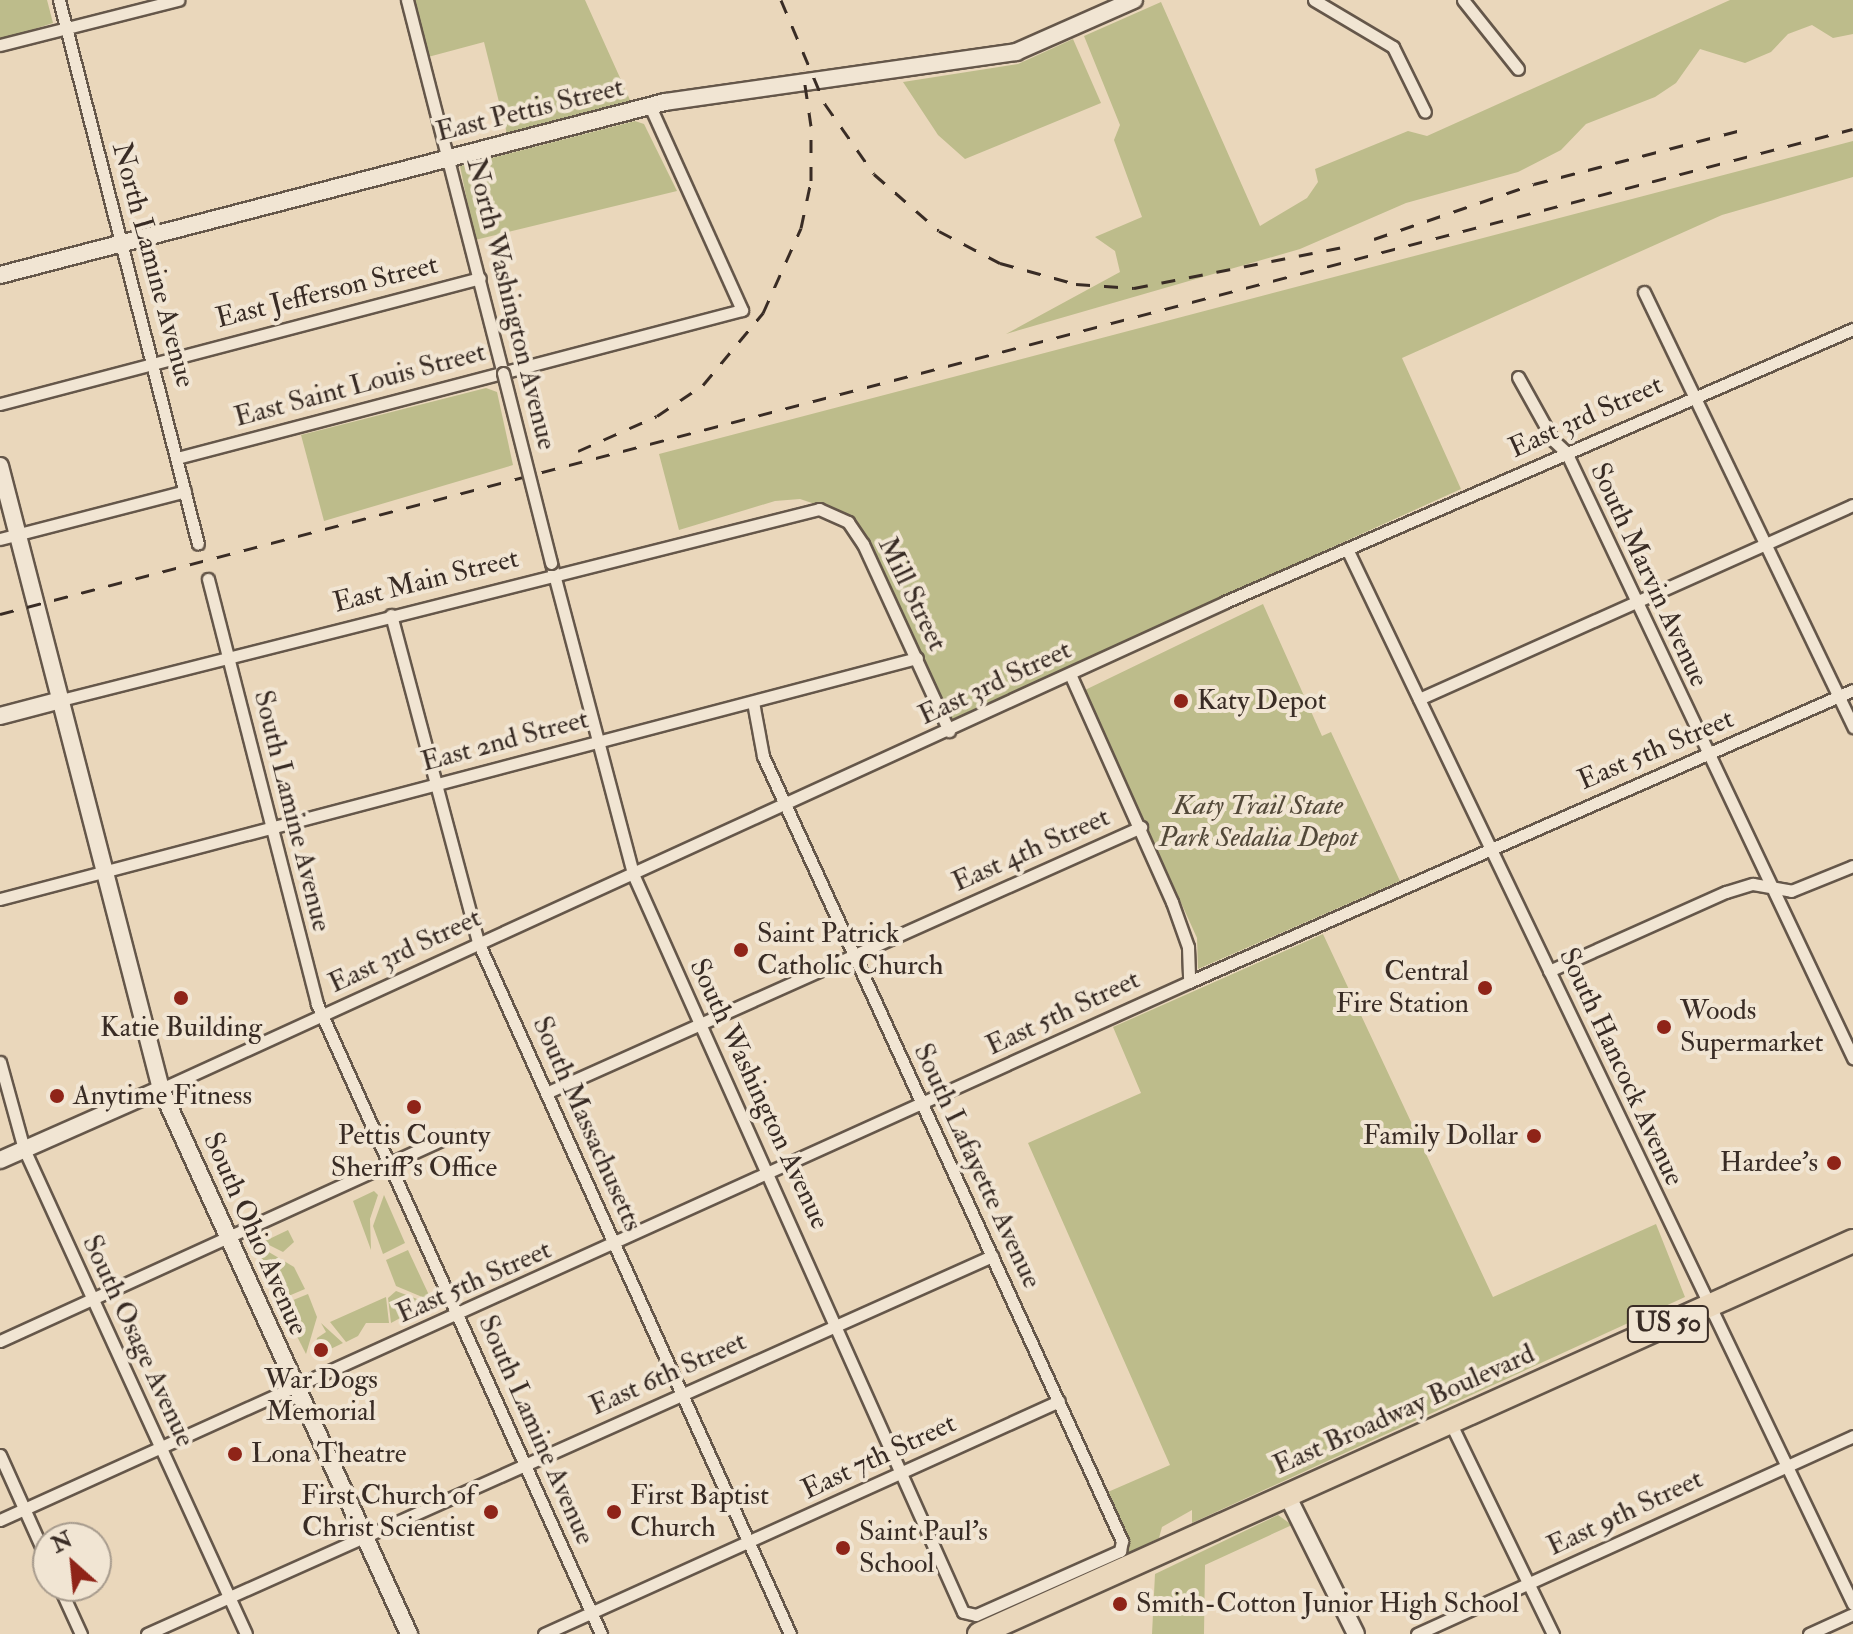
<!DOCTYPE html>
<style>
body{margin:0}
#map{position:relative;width:1853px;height:1634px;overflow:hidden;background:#ead7bb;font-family:"IM FELL Double Pica",serif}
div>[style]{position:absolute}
.green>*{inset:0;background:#bdbc8b}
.roads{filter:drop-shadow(2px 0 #65574a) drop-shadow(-2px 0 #65574a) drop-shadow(0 2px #65574a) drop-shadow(0 -2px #65574a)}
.street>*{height:11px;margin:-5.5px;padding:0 5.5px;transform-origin:5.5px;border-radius:5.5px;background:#f1e5d3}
.secondary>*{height:16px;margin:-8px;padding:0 8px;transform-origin:8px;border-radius:8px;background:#f1e5d3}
.highway>*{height:22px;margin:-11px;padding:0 11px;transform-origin:11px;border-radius:11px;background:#ead7bb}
.rail>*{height:3px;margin-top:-1.5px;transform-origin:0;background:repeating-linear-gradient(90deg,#392c25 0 14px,transparent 0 28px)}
.bridges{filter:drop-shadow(2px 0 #65574a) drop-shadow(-2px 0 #65574a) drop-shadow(0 2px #65574a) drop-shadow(0 -2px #65574a)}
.street-bridge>*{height:11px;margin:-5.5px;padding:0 5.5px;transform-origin:5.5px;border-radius:5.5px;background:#f1e5d3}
.dots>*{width:22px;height:22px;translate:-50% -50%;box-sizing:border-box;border:4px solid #f1e5d3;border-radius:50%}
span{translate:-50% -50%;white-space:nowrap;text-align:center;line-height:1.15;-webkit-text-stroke:8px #f1e5d3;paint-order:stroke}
.shield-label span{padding:2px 6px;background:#f1e5d3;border:2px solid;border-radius:6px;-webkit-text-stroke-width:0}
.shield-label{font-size:26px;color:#392c25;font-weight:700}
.street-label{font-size:28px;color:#392c25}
.poi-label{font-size:28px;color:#392c25}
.left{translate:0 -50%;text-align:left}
.right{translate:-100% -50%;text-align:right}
.park-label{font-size:28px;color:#534939;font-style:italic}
.north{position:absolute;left:32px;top:1522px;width:80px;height:80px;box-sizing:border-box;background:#f1e5d3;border:2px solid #a79b8d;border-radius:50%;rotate:333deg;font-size:22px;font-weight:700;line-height:32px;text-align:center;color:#392c25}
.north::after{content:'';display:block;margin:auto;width:28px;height:36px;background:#8f2418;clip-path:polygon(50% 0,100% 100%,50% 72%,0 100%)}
</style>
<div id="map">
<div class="green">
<i style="clip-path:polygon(0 0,47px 0,53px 23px,0 40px)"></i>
<i style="clip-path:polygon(413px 0,585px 0,630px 100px,625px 107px,508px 138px,484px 42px,428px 57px)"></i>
<i style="clip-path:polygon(1730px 0,1853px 0,1853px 34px,1833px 38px,1812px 25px,1788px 34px,1771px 52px,1745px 63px,1700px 49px,1676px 83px,1655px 97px,1586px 124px,1561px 150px,1518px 172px,1406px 203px,1300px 249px,1006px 334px,1120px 272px,1115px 251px,1095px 237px,1142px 217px,1114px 140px,1120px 125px,1084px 36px,1161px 2px,1260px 226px,1307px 198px,1318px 182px,1315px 169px,1408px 131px,1427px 136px)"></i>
<i style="clip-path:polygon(1073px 39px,1101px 103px,965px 159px,938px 135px,903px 82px,1018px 64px)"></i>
<i style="clip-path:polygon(635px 121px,644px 124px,677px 191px,475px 240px,460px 166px)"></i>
<i style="clip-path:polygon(1853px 141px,1853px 177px,1722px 215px,1402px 358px,1461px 489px,950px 720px,852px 532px,836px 511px,800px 499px,775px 501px,679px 530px,659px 454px)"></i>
<i style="clip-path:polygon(486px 388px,497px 392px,513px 465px,324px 521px,301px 435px)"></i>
<i style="clip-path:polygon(1263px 604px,1322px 736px,1331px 732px,1400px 881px,1198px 969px,1197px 938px,1085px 690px)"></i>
<i style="clip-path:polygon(1323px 934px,1493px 1297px,1656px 1224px,1685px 1297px,1192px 1523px,1192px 1510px,1162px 1527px,1159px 1538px,1127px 1554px,1101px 1495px,1170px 1465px,1028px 1143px,1141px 1093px,1113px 1027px)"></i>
<i style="clip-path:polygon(374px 1191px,378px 1195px,370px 1219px,371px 1250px,353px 1201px)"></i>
<i style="clip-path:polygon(384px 1195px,405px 1243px,383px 1254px,373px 1226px)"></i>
<i style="clip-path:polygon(288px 1230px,294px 1242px,283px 1252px,263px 1242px)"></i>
<i style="clip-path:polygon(262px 1248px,294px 1267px,305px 1289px,279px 1300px,259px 1254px)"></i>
<i style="clip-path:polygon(408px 1250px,429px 1295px,427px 1299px,396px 1286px,386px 1260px)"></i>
<i style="clip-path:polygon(396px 1291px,425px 1302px,426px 1304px,391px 1323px,388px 1298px)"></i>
<i style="clip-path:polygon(308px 1294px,317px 1317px,306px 1354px,281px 1305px)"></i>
<i style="clip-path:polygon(386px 1297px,389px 1323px,366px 1323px,358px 1336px,346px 1342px,330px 1322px)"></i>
<i style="clip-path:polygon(321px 1323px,343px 1343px,314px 1357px,317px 1338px,326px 1332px)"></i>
<i style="clip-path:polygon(1278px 1515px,1292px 1525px,1205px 1565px,1204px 1634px,1152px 1634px,1155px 1574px)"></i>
</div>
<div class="roads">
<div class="street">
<i style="left:59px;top:0;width:561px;rotate:75.67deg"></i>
<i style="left:407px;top:0;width:385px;rotate:75.6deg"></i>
<i style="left:1314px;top:0;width:92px;rotate:30.7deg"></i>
<i style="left:1393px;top:47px;width:72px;rotate:63.8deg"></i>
<i style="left:1463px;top:0;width:88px;rotate:51.4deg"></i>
<i style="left:0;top:45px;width:184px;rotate:-14.2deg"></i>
<i style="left:1644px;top:292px;width:483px;rotate:64.3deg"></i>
<i style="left:1518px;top:377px;width:72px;rotate:60.9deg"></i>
<i style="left:1553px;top:440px;width:18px;rotate:43deg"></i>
<i style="left:1566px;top:452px;width:671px;rotate:64.66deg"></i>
<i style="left:0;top:404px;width:496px;rotate:-14.7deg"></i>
<i style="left:177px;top:458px;width:584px;rotate:-14.68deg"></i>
<i style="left:742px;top:310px;width:224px;rotate:-114.3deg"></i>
<i style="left:0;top:539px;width:191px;rotate:-14.5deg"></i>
<i style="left:1347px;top:549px;width:1170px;rotate:64.38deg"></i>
<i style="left:551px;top:563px;width:322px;rotate:75.2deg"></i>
<i style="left:633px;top:874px;width:808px;rotate:65.91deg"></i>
<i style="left:963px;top:1612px;width:13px;rotate:13deg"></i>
<i style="left:976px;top:1615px;width:158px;rotate:-24deg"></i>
<i style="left:1120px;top:1551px;width:10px;rotate:-79deg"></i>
<i style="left:1122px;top:1541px;width:863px;rotate:-114.58deg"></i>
<i style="left:763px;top:756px;width:55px;rotate:-100.5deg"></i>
<i style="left:208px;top:579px;width:439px;rotate:75.6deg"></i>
<i style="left:317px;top:1004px;width:691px;rotate:65.73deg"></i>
<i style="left:391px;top:615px;width:338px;rotate:75.1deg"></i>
<i style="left:478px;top:942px;width:759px;rotate:65.73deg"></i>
<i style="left:1070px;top:674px;width:250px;rotate:65.9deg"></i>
<i style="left:1172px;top:902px;width:48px;rotate:70.4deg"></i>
<i style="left:1188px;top:947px;width:35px;rotate:88deg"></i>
<i style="left:1419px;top:699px;width:475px;rotate:-24.1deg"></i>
<i style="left:61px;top:700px;width:782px;rotate:-14.14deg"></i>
<i style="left:819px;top:509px;width:32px;rotate:24deg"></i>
<i style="left:848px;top:522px;width:27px;rotate:56deg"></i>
<i style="left:863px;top:544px;width:206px;rotate:65.3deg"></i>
<i style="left:0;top:899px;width:948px;rotate:-14.73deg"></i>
<i style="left:1549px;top:971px;width:194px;rotate:-24.1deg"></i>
<i style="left:1726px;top:892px;width:28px;rotate:-17deg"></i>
<i style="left:1753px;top:884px;width:39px;rotate:10deg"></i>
<i style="left:1791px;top:891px;width:67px;rotate:-22deg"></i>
<i style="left:0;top:1062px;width:90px;rotate:74.6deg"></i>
<i style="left:24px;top:1149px;width:533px;rotate:65.4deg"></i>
<i style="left:161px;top:1089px;width:1170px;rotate:-24.59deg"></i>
<i style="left:1225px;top:602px;width:685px;rotate:-23.5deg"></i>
<i style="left:546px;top:1093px;width:652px;rotate:-24.09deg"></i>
<i style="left:0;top:1341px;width:488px;rotate:-24.5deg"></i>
<i style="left:1450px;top:1422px;width:236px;rotate:64.1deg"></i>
<i style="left:0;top:1455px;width:117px;rotate:65.8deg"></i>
<i style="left:0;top:1520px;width:1305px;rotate:-24.35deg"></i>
<i style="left:1189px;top:982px;width:725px;rotate:-23.74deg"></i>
<i style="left:59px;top:1586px;width:53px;rotate:65.4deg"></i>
<i style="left:147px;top:1634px;width:926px;rotate:-24.1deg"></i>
<i style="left:544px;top:1634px;width:565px;rotate:-24.34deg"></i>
<i style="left:1417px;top:1634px;width:479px;rotate:-24.4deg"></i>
<i style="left:1809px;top:1634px;width:48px;rotate:-24.4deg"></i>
</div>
<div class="secondary">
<i style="left:0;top:275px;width:687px;rotate:-14.58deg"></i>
<i style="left:665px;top:102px;width:355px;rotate:-8.1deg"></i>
<i style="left:1016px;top:52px;width:129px;rotate:-23.8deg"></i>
<i style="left:0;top:466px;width:643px;rotate:75.51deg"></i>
<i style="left:161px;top:1089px;width:599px;rotate:65.53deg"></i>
<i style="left:0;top:716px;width:63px;rotate:-14.7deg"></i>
<i style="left:0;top:1160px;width:176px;rotate:-23.8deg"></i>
<i style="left:1287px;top:1495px;width:155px;rotate:63.6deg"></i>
</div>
<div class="highway">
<i style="left:979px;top:1634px;width:958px;rotate:-24.21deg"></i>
</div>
</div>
<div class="rail">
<i style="left:781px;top:0;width:113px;rotate:67.1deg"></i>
<i style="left:825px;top:104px;width:85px;rotate:55deg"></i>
<i style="left:874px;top:174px;width:86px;rotate:41.2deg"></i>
<i style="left:939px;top:231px;width:69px;rotate:27.7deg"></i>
<i style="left:1000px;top:263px;width:79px;rotate:15.4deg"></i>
<i style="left:1076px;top:284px;width:58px;rotate:3.9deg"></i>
<i style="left:1134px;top:288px;width:213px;rotate:-11.1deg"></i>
<i style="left:1374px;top:239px;width:169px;rotate:-19deg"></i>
<i style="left:1534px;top:184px;width:222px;rotate:-14.6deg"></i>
<i style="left:578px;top:451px;width:86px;rotate:-23.9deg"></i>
<i style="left:657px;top:416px;width:55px;rotate:-34deg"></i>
<i style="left:703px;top:385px;width:94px;rotate:-50.2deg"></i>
<i style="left:763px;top:313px;width:93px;rotate:-65.9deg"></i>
<i style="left:801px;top:228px;width:48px;rotate:-78deg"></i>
<i style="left:811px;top:181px;width:55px;rotate:-90deg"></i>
<i style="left:811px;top:126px;width:56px;rotate:-98.3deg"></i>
<i style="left:0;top:614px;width:1915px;rotate:-14.67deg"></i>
</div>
<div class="bridges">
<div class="street-bridge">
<i style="left:503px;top:373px;width:196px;rotate:75.8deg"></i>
</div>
</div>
<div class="dots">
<i style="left:1181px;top:701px;background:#8f2418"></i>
<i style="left:741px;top:950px;background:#8f2418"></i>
<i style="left:1485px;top:988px;background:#8f2418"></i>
<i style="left:181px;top:998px;background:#8f2418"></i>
<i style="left:1664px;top:1027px;background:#8f2418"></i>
<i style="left:57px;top:1096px;background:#8f2418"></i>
<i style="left:414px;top:1107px;background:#8f2418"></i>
<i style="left:1534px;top:1136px;background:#8f2418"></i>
<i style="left:1834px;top:1163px;background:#8f2418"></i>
<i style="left:321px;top:1350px;background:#8f2418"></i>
<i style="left:235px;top:1454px;background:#8f2418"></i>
<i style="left:491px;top:1512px;background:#8f2418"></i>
<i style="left:614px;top:1512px;background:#8f2418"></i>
<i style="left:843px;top:1548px;background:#8f2418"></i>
<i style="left:1120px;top:1604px;background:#8f2418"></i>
</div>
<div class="shield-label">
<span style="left:1668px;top:1324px">US 50</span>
</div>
<div class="street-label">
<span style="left:530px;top:110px;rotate:-14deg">East Pettis Street</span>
<span style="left:153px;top:265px;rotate:75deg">North Lamine Avenue</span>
<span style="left:327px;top:292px;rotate:-14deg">East Jefferson Street</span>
<span style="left:511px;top:304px;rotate:76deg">North Washington Avenue</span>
<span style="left:360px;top:385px;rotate:-15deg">East Saint Louis Street</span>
<span style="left:1586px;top:417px;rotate:-24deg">East 3rd Street</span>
<span style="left:1649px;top:575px;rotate:65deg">South Marvin Avenue</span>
<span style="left:426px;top:581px;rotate:-14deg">East Main Street</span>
<span style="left:912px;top:594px;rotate:64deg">Mill Street</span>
<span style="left:995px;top:683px;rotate:-25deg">East 3rd Street</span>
<span style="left:505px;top:741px;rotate:-15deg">East 2nd Street</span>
<span style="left:1656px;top:750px;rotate:-23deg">East 5th Street</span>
<span style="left:292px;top:811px;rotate:76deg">South Lamine Avenue</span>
<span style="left:1031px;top:850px;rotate:-24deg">East 4th Street</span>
<span style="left:405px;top:951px;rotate:-25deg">East 3rd Street</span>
<span style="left:1063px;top:1013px;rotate:-25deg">East 5th Street</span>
<span style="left:1621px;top:1067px;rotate:65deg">South Hancock Avenue</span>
<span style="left:759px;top:1094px;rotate:65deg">South Washington Avenue</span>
<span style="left:587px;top:1124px;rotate:66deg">South Massachusetts</span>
<span style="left:977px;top:1166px;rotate:65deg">South Lafayette Avenue</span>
<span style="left:255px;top:1234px;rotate:66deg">South Ohio Avenue</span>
<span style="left:474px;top:1282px;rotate:-24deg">East 5th Street</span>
<span style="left:138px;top:1341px;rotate:65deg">South Osage Avenue</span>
<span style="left:668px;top:1374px;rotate:-24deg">East 6th Street</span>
<span style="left:1404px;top:1410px;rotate:-24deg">East Broadway Boulevard</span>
<span style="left:536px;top:1430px;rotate:66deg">South Lamine Avenue</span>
<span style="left:879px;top:1457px;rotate:-25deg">East 7th Street</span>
<span style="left:1625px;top:1513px;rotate:-25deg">East 9th Street</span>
</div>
<div class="poi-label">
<span class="left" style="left:1197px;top:701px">Katy Depot</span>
<span class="left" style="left:757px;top:950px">Saint Patrick<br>Catholic Church</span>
<span class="right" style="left:1469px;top:988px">Central<br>Fire Station</span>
<span class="left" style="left:1680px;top:1027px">Woods<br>Supermarket</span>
<span style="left:181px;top:1028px">Katie Building</span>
<span class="left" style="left:73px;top:1096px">Anytime Fitness</span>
<span style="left:414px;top:1152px">Pettis County<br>Sheriff's Office</span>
<span class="right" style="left:1518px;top:1136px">Family Dollar</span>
<span class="right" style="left:1818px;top:1163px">Hardee's</span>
<span style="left:321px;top:1396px">War Dogs<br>Memorial</span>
<span class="left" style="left:251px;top:1454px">Lona Theatre</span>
<span class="right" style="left:475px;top:1512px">First Church of<br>Christ Scientist</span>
<span class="left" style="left:630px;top:1512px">First Baptist<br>Church</span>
<span class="left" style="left:859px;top:1548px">Saint Paul's<br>School</span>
<span class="left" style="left:1136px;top:1604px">Smith-Cotton Junior High School</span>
</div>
<div class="park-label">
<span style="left:1258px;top:822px">Katy Trail State<br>Park Sedalia Depot</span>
</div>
<div class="north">N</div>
</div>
